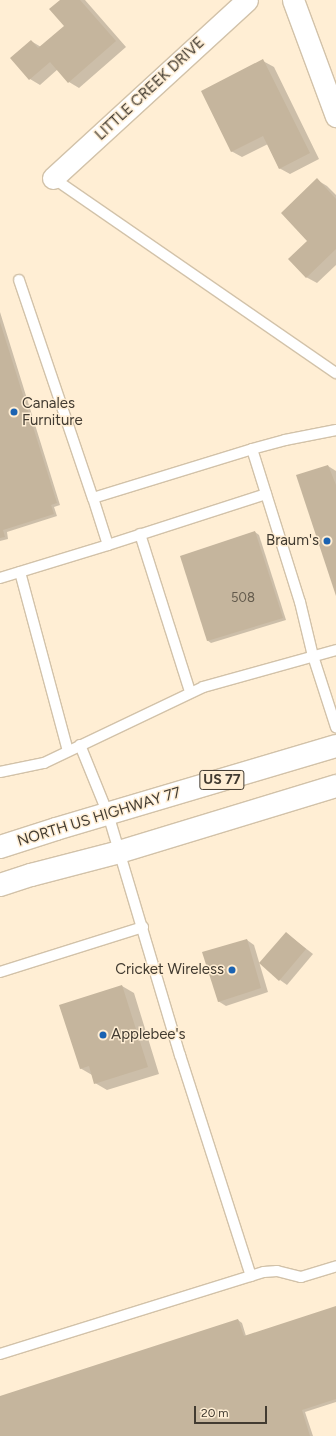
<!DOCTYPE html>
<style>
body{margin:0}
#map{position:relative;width:336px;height:1436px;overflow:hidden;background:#ffeed4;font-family:Figtree,sans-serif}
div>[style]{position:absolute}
.shadow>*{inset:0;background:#0003}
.building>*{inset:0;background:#c5b59d}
.roads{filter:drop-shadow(1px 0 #d2c2a9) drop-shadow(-1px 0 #d2c2a9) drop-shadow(0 1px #d2c2a9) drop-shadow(0 -1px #d2c2a9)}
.lane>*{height:10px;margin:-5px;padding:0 5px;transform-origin:5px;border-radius:5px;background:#fff}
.street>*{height:21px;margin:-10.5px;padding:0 10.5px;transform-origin:10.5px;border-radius:10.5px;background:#fff}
.primary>*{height:22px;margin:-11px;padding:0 11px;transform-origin:11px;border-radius:11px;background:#fff}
.dots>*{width:11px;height:11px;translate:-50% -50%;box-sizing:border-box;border:2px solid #ffeed4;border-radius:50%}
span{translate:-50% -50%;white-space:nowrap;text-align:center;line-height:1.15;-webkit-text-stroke:3px #ffeed4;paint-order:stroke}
.number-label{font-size:13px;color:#635a4c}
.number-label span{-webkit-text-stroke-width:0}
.shield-label span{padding:1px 3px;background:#ffeed4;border:1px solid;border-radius:3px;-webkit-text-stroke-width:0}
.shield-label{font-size:14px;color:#423b31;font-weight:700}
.street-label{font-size:15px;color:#423b31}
.poi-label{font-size:15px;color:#423b31}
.left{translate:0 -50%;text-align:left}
.right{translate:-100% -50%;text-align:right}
.scale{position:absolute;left:194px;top:1406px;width:73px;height:18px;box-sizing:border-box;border:2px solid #423b31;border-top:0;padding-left:5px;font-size:12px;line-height:14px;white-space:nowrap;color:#423b31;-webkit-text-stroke:3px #ffeed4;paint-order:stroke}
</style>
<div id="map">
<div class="shadow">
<i style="clip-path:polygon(61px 0,85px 0,126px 47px,79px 88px,69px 82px,58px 69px,40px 85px,30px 79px,31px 41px,41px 47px,65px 26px)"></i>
<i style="clip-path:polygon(263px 61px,274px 67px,319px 159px,290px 174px,279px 168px,268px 144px,242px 157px,231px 151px)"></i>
<i style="clip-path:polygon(317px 180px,327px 186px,336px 195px,336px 265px,317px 283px,306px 277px,309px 241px)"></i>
<i style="clip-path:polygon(0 312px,60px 505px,54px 507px,57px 516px,7px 532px,8px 539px,0 541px)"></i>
<i style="clip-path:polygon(328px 466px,336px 471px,336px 594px)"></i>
<i style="clip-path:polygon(255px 532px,259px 535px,286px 620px,211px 643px,207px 640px)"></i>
<i style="clip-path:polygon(286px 933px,313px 954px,287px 985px,280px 980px)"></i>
<i style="clip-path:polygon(247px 940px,254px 945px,268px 992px,226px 1006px,218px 1001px)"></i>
<i style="clip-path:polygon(122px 986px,134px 993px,159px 1074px,107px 1090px,95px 1083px,92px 1075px,80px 1068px)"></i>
<i style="clip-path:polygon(336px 1307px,336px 1402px,305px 1412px,313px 1436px,0 1436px,0 1397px,238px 1320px,242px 1323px,246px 1336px)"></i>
</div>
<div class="building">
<i style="clip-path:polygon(60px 0,80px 0,116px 41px,68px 83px,50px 62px,29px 80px,10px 58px,31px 40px,38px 48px,64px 26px,49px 9px)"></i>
<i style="clip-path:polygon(263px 59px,310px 153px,279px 169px,263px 136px,231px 152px,201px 91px)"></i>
<i style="clip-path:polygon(317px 178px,336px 199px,336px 249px,306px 278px,288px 259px,307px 241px,281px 213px)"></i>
<i style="clip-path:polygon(0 322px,57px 503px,51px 505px,54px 514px,3px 530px,5px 537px,0 538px)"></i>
<i style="clip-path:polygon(328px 465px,336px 485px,336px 596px,296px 475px)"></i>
<i style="clip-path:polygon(255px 531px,283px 618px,207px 641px,180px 556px)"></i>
<i style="clip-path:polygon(286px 932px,306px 949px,279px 981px,259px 963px)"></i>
<i style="clip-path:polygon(247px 939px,261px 988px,218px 1002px,202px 952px)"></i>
<i style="clip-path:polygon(122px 985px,148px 1067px,94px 1084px,89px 1066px,80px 1069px,59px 1005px)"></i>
<i style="clip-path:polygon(336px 1306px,336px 1399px,302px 1410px,310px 1436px,0 1436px,0 1396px,238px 1319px,244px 1336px)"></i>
</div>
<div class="roads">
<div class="lane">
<i style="left:53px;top:178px;width:344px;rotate:34.6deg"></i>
<i style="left:19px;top:280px;width:230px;rotate:71.3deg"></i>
<i style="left:93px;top:498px;width:166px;rotate:-17.1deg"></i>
<i style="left:252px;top:449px;width:34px;rotate:-15deg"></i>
<i style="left:285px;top:440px;width:52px;rotate:-11.1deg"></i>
<i style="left:252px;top:449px;width:160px;rotate:72.6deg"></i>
<i style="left:300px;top:602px;width:56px;rotate:76.5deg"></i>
<i style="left:313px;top:656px;width:75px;rotate:72.1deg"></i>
<i style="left:140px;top:534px;width:166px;rotate:72.4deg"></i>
<i style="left:108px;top:545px;width:166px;rotate:-17.9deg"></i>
<i style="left:20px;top:572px;width:185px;rotate:75deg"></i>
<i style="left:0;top:578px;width:113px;rotate:-17deg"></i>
<i style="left:108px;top:545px;width:49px;rotate:-107.7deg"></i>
<i style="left:80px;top:745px;width:74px;rotate:67.9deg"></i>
<i style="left:108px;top:814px;width:252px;rotate:73.4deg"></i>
<i style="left:180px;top:1055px;width:232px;rotate:72.2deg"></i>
<i style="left:0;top:772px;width:45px;rotate:-11.6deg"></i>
<i style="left:44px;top:763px;width:176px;rotate:-25.5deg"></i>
<i style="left:203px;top:687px;width:138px;rotate:-15.5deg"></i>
<i style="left:0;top:972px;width:150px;rotate:-17.5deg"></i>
<i style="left:0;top:1354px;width:276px;rotate:-17.3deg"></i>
<i style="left:264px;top:1272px;width:13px;rotate:-4deg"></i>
<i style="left:277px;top:1271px;width:25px;rotate:14deg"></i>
<i style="left:301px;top:1277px;width:37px;rotate:-17deg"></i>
</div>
<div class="street">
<i style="left:293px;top:0;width:124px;rotate:69.7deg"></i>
<i style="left:53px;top:178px;width:263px;rotate:-42.5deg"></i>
</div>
<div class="primary">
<i style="left:0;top:847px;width:59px;rotate:-17.8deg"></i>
<i style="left:56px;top:829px;width:292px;rotate:-16.5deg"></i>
<i style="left:0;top:885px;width:33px;rotate:-18deg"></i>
<i style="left:31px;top:875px;width:91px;rotate:-14.6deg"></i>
<i style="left:119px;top:852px;width:227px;rotate:-16.9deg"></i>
</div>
</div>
<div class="dots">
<i style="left:14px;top:412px;background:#1b63b2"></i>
<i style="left:327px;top:541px;background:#1b63b2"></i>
<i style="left:232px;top:970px;background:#1b63b2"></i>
<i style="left:103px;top:1035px;background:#1b63b2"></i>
</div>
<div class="number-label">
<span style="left:243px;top:598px">508</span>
</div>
<div class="shield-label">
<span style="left:222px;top:780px">US 77</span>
</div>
<div class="street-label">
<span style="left:150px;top:89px;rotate:-43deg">LITTLE CREEK DRIVE</span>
<span style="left:99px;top:817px;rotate:-17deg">NORTH US HIGHWAY 77</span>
</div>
<div class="poi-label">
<span class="left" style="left:22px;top:412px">Canales<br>Furniture</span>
<span class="right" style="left:319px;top:541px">Braum's</span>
<span class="right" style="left:224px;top:970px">Cricket Wireless</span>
<span class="left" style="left:111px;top:1035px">Applebee's</span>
</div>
<div class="scale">20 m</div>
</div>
